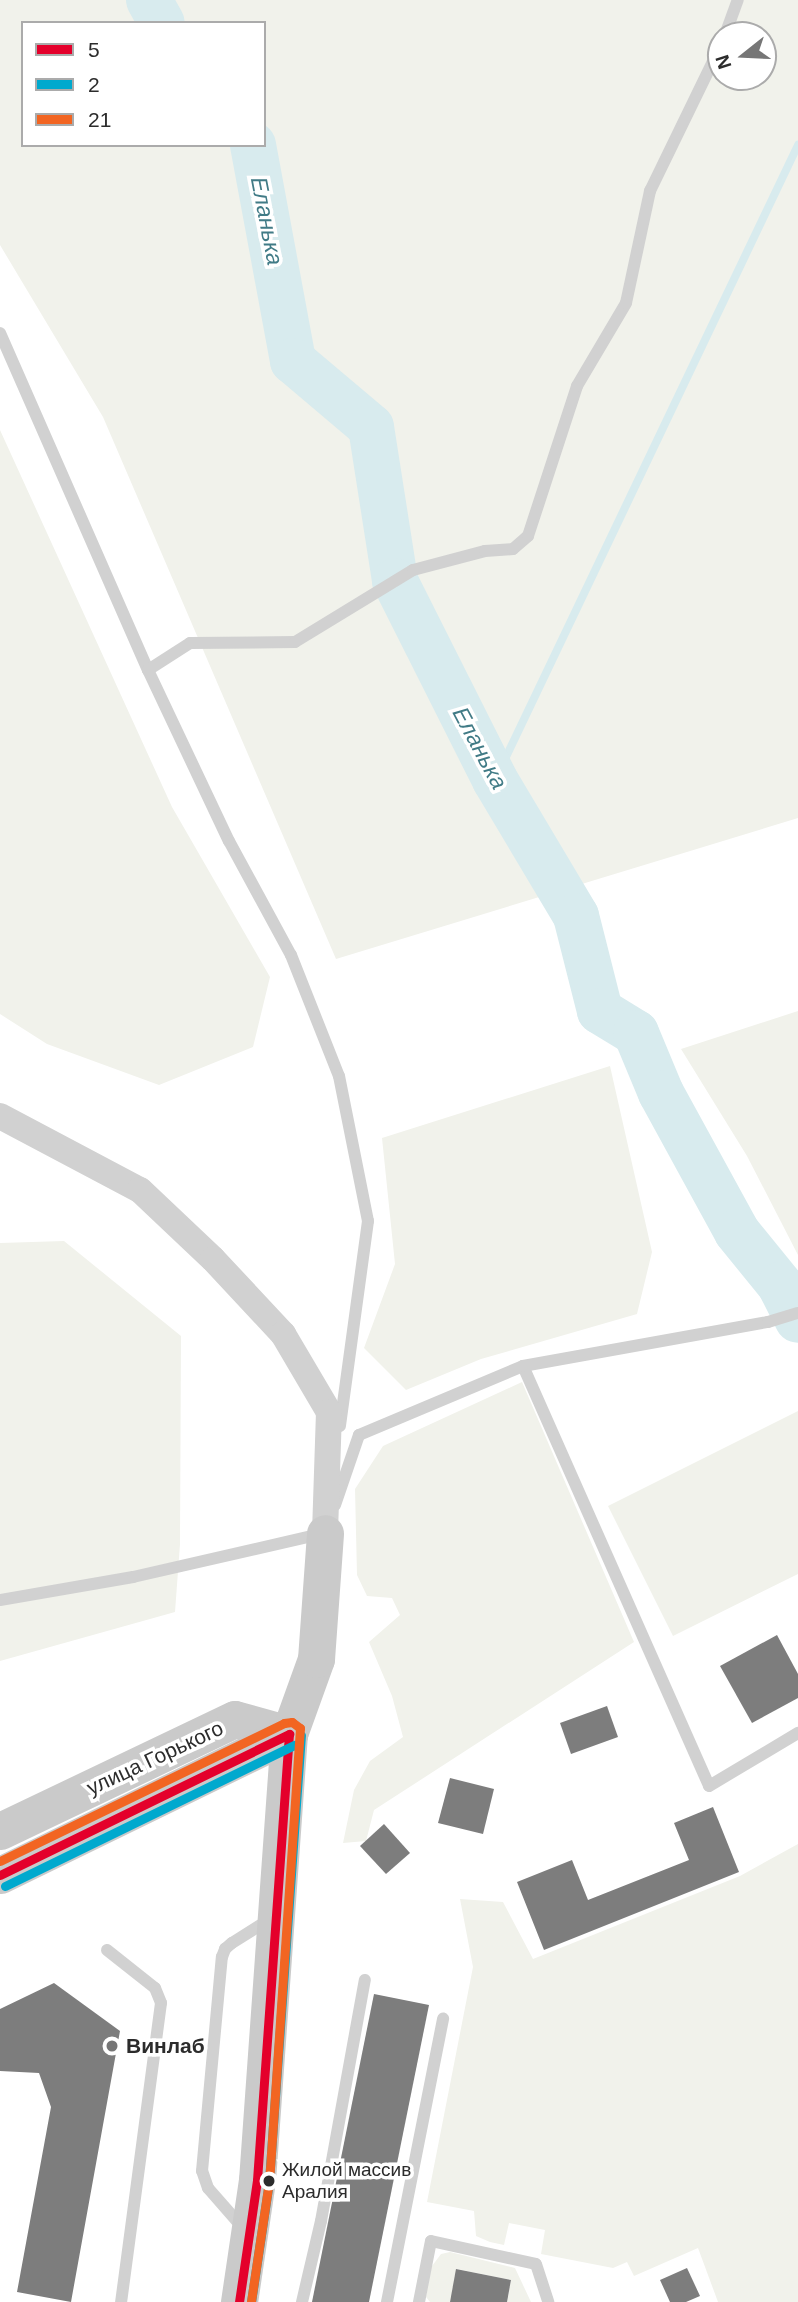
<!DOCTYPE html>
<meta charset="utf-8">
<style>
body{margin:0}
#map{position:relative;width:798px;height:2302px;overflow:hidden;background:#fff;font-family:Helvetica,sans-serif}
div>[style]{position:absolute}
.green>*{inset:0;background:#f1f2eb}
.stream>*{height:8px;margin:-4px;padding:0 4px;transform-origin:4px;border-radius:4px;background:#d8ebee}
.river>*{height:46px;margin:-23px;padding:0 23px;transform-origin:23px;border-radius:23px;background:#d8ebee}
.building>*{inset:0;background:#7d7d7d}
.service>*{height:12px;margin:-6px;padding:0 6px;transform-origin:6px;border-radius:6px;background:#d1d1d1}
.minor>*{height:26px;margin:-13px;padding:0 13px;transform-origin:13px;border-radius:13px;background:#d1d1d1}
.secondary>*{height:37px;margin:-18.5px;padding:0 18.5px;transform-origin:18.5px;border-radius:18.5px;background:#cacaca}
.bus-1>*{height:9px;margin:-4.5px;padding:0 4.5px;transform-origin:4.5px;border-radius:4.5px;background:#e4002b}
.bus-2>*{height:9px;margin:-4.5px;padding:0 4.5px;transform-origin:4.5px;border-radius:4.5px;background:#00a9ce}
.bus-3>*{height:9px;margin:-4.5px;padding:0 4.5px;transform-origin:4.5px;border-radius:4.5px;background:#f26522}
.dots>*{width:19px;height:19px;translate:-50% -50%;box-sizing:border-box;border:4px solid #fff;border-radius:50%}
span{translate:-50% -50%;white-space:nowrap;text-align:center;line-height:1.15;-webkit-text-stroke:7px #fff;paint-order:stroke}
.bus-label{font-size:19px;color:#2c2c2c}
.left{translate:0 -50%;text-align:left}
.street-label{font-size:21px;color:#2c2c2c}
.poi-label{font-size:21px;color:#2c2c2c;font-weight:700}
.water-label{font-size:23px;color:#417b86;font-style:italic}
.legend{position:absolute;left:21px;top:21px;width:245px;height:126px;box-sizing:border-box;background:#fff;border:2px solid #ababab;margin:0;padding:9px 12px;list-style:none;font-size:21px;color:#2c2c2c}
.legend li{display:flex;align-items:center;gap:14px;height:35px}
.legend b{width:35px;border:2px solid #ababab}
.north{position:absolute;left:707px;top:21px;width:70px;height:70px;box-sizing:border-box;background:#fff;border:2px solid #ababab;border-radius:50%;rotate:252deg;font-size:19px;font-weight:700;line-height:28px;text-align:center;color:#2c2c2c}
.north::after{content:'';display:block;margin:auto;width:24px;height:32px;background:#767676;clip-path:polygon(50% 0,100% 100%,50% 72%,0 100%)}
</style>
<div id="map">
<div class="green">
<i style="clip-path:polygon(evenodd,0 0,798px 0,798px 818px,336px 959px,103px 417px,0 245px,0 0,23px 23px,264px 23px,264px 145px,23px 145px,23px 23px,0 0,721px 35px,763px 35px,763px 77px,721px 77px,721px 35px)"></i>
<i style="clip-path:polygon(0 430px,172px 807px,270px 977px,253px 1047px,159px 1085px,47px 1044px,0 1014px)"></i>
<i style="clip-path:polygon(798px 1011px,798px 1255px,747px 1156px,681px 1049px)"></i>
<i style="clip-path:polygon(610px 1066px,652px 1252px,637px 1314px,481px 1359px,406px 1390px,364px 1348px,395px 1264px,382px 1138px)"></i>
<i style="clip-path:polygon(64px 1241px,181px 1336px,180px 1544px,175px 1612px,0 1661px,0 1243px)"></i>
<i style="clip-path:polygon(522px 1382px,634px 1642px,374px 1810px,366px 1841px,343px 1843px,354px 1790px,370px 1761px,403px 1737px,392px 1696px,369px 1642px,400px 1615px,392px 1598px,367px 1596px,357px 1575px,355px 1489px,383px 1446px)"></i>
<i style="clip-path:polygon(798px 1411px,798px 1574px,673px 1636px,608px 1506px)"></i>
<i style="clip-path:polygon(798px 1844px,798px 2302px,718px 2302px,698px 2248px,634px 2276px,627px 2262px,613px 2268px,541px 2254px,545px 2230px,509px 2223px,504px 2245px,490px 2242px,476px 2236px,474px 2211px,427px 2202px,473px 1967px,460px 1899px,503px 1902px,533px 1959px,740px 1876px)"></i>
<i style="clip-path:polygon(450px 2252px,515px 2268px,531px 2302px,507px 2302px,511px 2280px,457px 2269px,450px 2302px,430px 2302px,426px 2297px,429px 2270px,441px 2254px)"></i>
</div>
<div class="stream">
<i style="left:495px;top:780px;width:704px;rotate:-64.49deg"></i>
</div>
<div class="river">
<i style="left:149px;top:0;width:26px;rotate:61deg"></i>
<i style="left:253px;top:145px;width:220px;rotate:79.5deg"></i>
<i style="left:293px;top:361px;width:102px;rotate:40.2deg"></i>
<i style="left:371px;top:427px;width:156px;rotate:81.1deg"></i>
<i style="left:395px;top:581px;width:223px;rotate:63.3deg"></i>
<i style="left:495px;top:780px;width:158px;rotate:59.2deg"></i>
<i style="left:576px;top:916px;width:98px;rotate:75.8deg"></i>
<i style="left:600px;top:1011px;width:42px;rotate:31.4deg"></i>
<i style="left:636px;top:1033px;width:65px;rotate:67.4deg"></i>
<i style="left:661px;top:1093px;width:158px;rotate:61.3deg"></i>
<i style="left:737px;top:1232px;width:68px;rotate:50.9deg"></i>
<i style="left:780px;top:1285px;width:39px;rotate:63deg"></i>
</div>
<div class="building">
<i style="clip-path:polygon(777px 1635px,798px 1674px,798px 1698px,752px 1723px,720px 1666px)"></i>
<i style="clip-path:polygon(607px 1706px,618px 1737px,571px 1754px,560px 1723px)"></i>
<i style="clip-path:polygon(450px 1778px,494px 1789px,483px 1834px,438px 1823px)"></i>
<i style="clip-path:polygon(713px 1807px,739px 1872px,544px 1950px,517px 1882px,572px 1860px,588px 1900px,689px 1860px,674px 1823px)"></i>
<i style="clip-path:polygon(384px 1824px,410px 1853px,386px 1874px,360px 1846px)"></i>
<i style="clip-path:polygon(54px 1983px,120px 2031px,71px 2302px,17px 2292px,51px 2107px,39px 2073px,0 2071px,0 2009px)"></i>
<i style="clip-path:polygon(374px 1994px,429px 2005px,369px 2302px,312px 2302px)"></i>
<i style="clip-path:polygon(687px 2268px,700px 2296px,686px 2302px,670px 2302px,660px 2280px)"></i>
<i style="clip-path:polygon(456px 2269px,511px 2280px,507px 2302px,450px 2302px)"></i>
</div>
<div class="service">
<i style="left:725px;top:35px;width:37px;rotate:-70deg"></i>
<i style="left:0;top:333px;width:368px;rotate:66.3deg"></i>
<i style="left:148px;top:670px;width:189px;rotate:64.7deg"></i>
<i style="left:229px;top:841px;width:130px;rotate:61.5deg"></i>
<i style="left:291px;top:955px;width:130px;rotate:68.4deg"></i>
<i style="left:339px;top:1076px;width:148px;rotate:78.7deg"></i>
<i style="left:368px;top:1221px;width:207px;rotate:97.8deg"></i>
<i style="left:148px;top:670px;width:50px;rotate:-32.7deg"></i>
<i style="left:190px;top:643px;width:105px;rotate:-0.5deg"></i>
<i style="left:295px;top:642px;width:138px;rotate:-31.4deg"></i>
<i style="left:413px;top:570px;width:74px;rotate:-14.8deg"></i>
<i style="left:485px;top:551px;width:28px;rotate:-4deg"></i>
<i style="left:513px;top:549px;width:20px;rotate:-41deg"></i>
<i style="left:528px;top:536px;width:158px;rotate:-71.9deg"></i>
<i style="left:577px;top:386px;width:96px;rotate:-59.4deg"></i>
<i style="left:626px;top:303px;width:115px;rotate:-77.9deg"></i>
<i style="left:650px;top:191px;width:162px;rotate:-64.1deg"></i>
<i style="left:523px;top:1366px;width:459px;rotate:66.1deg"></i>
<i style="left:709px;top:1786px;width:104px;rotate:-30.8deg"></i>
<i style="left:335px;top:1505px;width:74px;rotate:-71.1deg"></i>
<i style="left:359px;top:1435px;width:178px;rotate:-22.8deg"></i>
<i style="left:523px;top:1366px;width:249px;rotate:-10.2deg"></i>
<i style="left:768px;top:1322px;width:31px;rotate:-17deg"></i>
<i style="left:0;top:1600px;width:135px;rotate:-9.8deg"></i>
<i style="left:133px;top:1577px;width:193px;rotate:-12.9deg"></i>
<i style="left:107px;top:1950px;width:61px;rotate:38.4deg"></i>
<i style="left:155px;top:1988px;width:16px;rotate:68deg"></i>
<i style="left:161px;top:2003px;width:302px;rotate:97.6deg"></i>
<i style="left:243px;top:2228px;width:53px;rotate:-131.2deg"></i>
<i style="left:208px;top:2188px;width:18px;rotate:-109deg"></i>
<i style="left:202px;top:2171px;width:215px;rotate:-84.7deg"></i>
<i style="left:222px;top:1957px;width:9px;rotate:-69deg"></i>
<i style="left:225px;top:1949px;width:9px;rotate:-41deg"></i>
<i style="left:232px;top:1943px;width:45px;rotate:-32.3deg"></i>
<i style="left:302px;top:2302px;width:83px;rotate:-76.8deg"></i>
<i style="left:321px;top:2221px;width:245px;rotate:-79.7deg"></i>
<i style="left:387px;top:2302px;width:289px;rotate:-78.8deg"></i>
<i style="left:419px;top:2302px;width:62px;rotate:-78.9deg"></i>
<i style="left:431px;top:2241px;width:107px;rotate:12.4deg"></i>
<i style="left:536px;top:2264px;width:40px;rotate:72deg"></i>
</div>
<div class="minor">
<i style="left:0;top:1116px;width:158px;rotate:27.9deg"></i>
<i style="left:140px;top:1190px;width:100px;rotate:43.4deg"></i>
<i style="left:213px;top:1259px;width:103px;rotate:47deg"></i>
<i style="left:283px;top:1334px;width:91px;rotate:59.5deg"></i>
<i style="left:329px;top:1412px;width:121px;rotate:91.9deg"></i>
</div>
<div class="secondary">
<i style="left:0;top:1831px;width:260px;rotate:-25.5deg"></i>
<i style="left:235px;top:1719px;width:56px;rotate:15.5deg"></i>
<i style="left:0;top:1875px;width:322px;rotate:-26deg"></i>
<i style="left:239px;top:2302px;width:123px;rotate:-81.6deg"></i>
<i style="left:257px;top:2180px;width:447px;rotate:-85.9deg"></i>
<i style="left:289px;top:1734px;width:80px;rotate:-70.2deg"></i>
<i style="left:316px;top:1659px;width:126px;rotate:-85.9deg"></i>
</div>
<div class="bus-1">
<i style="left:0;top:1875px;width:322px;rotate:-26deg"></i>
<i style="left:239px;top:2302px;width:123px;rotate:-81.6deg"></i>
<i style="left:257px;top:2180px;width:447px;rotate:-85.9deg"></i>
</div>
<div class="bus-2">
<i style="left:5px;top:1886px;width:322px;rotate:-26deg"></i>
<i style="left:251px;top:2302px;width:122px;rotate:-81.5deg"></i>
<i style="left:269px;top:2181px;width:447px;rotate:-85.9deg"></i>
</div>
<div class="bus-3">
<i style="left:0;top:1861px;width:316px;rotate:-25.9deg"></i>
<i style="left:284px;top:1723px;width:8px;rotate:-7deg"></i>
<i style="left:292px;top:1722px;width:10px;rotate:37deg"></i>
<i style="left:300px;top:1728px;width:454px;rotate:93.9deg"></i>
<i style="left:269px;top:2181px;width:122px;rotate:98.5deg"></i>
</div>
<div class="dots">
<i style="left:112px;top:2046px;background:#767676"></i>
<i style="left:269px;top:2181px;background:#2c2c2c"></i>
</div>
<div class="bus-label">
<span class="left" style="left:282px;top:2181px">Жилой массив<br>Аралия</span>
</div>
<div class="street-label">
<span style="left:155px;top:1758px;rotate:-25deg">улица Горького</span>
</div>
<div class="poi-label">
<span class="left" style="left:126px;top:2046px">Винлаб</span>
</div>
<div class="water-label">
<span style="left:267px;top:221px;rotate:79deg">Еланька</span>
<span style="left:480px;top:748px;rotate:62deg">Еланька</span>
</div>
<ul class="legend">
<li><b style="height:9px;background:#e4002b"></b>5</li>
<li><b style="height:9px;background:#00a9ce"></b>2</li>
<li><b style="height:9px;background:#f26522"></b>21</li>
</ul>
<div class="north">N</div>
</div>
